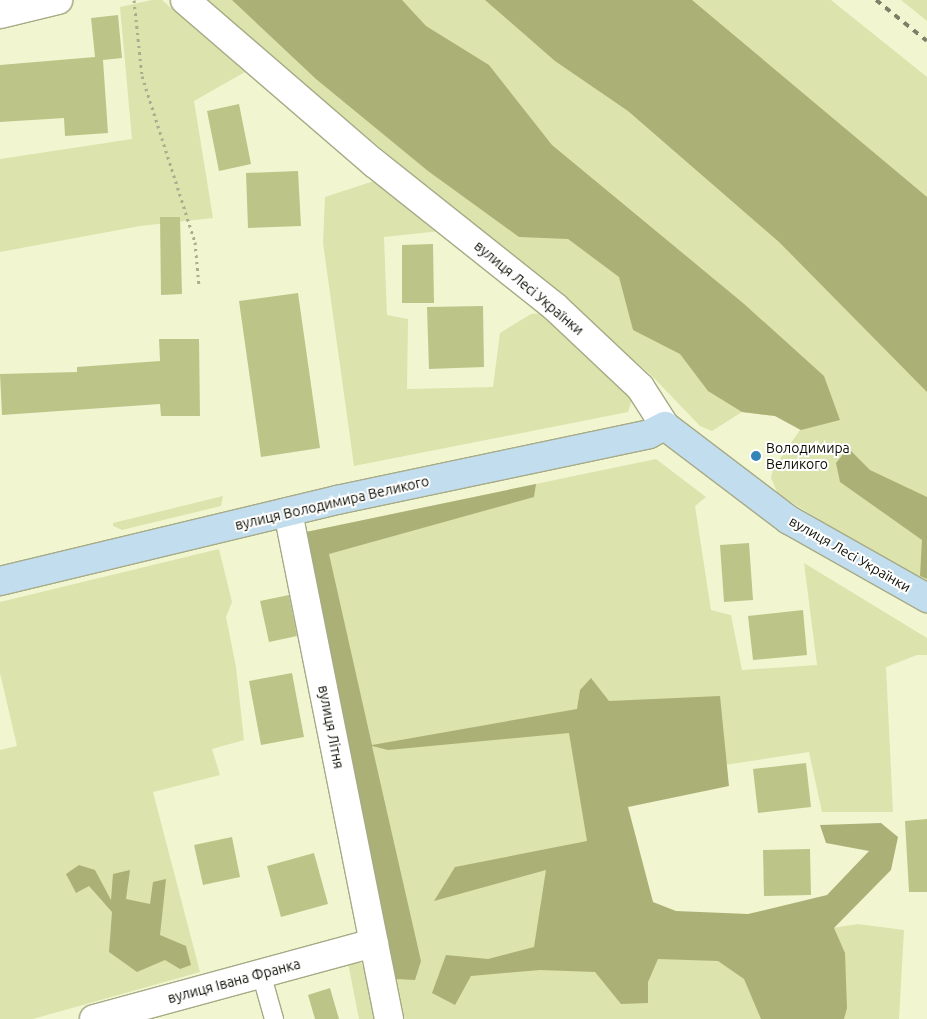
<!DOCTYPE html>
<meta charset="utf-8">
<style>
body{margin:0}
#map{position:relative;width:927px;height:1019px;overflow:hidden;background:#f1f6d0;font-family:Ubuntu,sans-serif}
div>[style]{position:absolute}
.green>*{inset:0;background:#dce3ac}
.forest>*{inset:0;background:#abb176}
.building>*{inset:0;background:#bdc488}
.path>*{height:3px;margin-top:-1.5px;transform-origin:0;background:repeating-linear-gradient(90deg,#aaae90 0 2.5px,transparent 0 6.5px)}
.roads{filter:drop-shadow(1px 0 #a6aa86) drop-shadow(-1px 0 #a6aa86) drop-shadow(0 1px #a6aa86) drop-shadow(0 -1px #a6aa86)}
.service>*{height:18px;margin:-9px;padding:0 9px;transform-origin:9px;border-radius:9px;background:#fff}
.minor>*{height:28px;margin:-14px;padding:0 14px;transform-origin:14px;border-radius:14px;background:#fff}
.tertiary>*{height:28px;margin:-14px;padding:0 14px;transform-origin:14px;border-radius:14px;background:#fff}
.secondary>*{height:28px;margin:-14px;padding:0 14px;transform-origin:14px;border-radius:14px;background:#c2deee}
.rail>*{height:4px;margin-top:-2px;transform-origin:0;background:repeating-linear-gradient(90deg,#7d8068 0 6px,transparent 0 12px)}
.dots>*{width:14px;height:14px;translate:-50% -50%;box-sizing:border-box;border:2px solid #fff;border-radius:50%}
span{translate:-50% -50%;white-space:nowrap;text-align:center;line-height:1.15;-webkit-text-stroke:4px #fff;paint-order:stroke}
.street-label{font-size:14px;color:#0d0e03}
.poi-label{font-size:14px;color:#0d0e03}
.left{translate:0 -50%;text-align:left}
</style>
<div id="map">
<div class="green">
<i style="clip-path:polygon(152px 0,162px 0,245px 72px,194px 101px,213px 218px,140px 226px,0 252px,0 159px,132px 139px,120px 7px)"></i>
<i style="clip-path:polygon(204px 0,831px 0,927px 77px,927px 587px,778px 494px,771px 478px,773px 469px,800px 430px,775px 416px,742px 412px,712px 431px,700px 426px,650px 374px)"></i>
<i style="clip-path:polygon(901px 0,927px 0,927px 21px)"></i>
<i style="clip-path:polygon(377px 180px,440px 231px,384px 237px,387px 315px,408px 319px,407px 389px,493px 387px,500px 333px,531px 314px,546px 313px,633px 397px,628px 412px,354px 466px,323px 243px,325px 197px)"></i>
<i style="clip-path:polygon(656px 459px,706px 497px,695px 506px,711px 610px,731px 615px,742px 670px,817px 665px,804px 563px,927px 638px,927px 655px,917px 655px,886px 667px,893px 812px,822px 812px,809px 752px,614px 782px,642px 898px,672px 944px,762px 939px,858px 924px,904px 930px,899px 1019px,404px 1019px,306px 532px)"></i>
<i style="clip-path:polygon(223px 496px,221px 506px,122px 530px,113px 526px,113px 523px)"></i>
<i style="clip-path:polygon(219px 549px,232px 602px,226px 617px,236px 667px,244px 740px,212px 749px,220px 775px,153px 792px,200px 972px,33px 1019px,0 1019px,0 750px,17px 746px,0 673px,0 602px)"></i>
<i style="clip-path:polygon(348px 963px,361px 963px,366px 971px,376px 1019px,359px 1019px)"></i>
</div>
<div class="forest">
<i style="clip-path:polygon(232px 0,402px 0,426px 26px,489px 65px,552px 145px,743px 303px,824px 376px,840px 420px,801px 430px,775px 416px,742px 412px,708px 391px,680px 354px,633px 330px,619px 277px,568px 239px,519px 237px,428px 171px,316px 79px)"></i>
<i style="clip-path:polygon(485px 0,692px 0,927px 197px,927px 392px,779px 242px,628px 111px,555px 61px)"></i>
<i style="clip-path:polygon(848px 448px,870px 470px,927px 497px,927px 579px,920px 576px,922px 540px,840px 482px,836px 463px)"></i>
<i style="clip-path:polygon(536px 484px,534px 497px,329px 554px,372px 745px,577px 709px,580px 690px,591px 678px,609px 701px,720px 696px,729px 786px,628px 807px,653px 902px,676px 911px,748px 914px,827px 895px,869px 851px,826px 843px,820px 825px,881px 823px,898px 837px,891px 870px,834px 928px,845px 953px,847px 1008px,844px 1019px,761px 1019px,744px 979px,718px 961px,658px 959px,648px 982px,648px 1003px,621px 1004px,595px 972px,540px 970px,471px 976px,455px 1005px,432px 993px,446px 955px,488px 959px,534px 947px,546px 870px,434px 901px,455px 867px,587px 841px,569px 733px,388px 750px,372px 746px,421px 961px,415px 980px,396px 979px,306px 532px)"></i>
<i style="clip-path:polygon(79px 865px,95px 870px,111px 900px,113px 874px,130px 870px,126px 899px,150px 904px,153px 882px,166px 879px,160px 935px,186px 946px,191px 965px,180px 969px,165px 960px,137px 972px,109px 952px,112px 912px,89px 886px,76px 893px,66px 874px)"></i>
</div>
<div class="building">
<i style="clip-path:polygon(118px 15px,122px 58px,103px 60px,108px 133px,65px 136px,64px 118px,0 122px,0 65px,95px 57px,91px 18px)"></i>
<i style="clip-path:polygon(239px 104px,251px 164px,219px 171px,207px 111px)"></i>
<i style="clip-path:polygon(298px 171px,301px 226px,248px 228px,246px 173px)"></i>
<i style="clip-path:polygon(160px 217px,180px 217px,182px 294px,161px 295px)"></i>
<i style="clip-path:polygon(433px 244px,434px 303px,402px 303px,402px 245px)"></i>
<i style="clip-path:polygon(298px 293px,320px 448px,261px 457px,239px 301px)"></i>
<i style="clip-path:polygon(483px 306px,484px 367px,429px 369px,427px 307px)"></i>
<i style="clip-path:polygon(159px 339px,199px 339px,200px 416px,161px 416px,160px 404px,2px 415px,0 374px,77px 372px,77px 367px,160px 361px)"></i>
<i style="clip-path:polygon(749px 543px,753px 600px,724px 602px,720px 545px)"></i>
<i style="clip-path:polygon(289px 595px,297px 636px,269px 642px,260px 601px)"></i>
<i style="clip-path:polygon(803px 610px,807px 655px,753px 660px,748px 616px)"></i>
<i style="clip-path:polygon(292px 673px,304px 737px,261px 745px,249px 681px)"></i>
<i style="clip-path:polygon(806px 763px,811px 807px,758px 813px,753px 769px)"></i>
<i style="clip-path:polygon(927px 819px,927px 892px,909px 892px,905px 821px)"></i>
<i style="clip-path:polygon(232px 837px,240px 877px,203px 885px,194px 845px)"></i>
<i style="clip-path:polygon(810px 849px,811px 895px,764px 896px,763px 850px)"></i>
<i style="clip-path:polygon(314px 853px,328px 904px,281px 917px,267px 866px)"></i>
<i style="clip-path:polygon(330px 988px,339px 1019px,315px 1019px,308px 995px)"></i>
</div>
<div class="path">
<i style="left:134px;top:0;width:76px;rotate:84deg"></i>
<i style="left:142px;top:76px;width:174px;rotate:72.3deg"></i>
<i style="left:195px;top:242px;width:44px;rotate:84.8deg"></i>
</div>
<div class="roads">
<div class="service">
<i style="left:261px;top:973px;width:48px;rotate:74.2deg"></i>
</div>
<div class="minor">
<i style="left:0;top:14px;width:60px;rotate:-13.6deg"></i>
<i style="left:288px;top:512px;width:517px;rotate:78.73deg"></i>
<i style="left:94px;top:1019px;width:290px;rotate:-15.2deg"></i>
</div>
<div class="tertiary">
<i style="left:185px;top:0;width:250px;rotate:40.8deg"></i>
<i style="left:374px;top:163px;width:231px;rotate:38.5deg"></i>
<i style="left:555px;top:307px;width:117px;rotate:43.3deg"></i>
<i style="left:640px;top:387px;width:46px;rotate:57.3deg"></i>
</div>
<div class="secondary">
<i style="left:0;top:581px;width:347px;rotate:-13.5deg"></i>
<i style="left:337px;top:500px;width:319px;rotate:-11.9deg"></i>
<i style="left:649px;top:434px;width:18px;rotate:-27deg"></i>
<i style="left:665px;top:426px;width:156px;rotate:37.2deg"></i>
<i style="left:789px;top:520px;width:159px;rotate:29.5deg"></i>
</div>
</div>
<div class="rail">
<i style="left:876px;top:0;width:65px;rotate:38.8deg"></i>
</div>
<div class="dots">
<i style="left:756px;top:456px;background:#3486b7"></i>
</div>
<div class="street-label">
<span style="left:529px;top:288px;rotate:40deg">вулиця Лесі Українки</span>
<span style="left:332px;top:503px;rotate:-13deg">вулиця Володимира Великого</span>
<span style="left:850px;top:554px;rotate:30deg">вулиця Лесі Українки</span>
<span style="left:331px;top:727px;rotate:79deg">вулиця Літня</span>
<span style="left:234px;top:981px;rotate:-15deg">вулиця Івана Франка</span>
</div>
<div class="poi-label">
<span class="left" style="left:766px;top:456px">Володимира<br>Великого</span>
</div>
</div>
